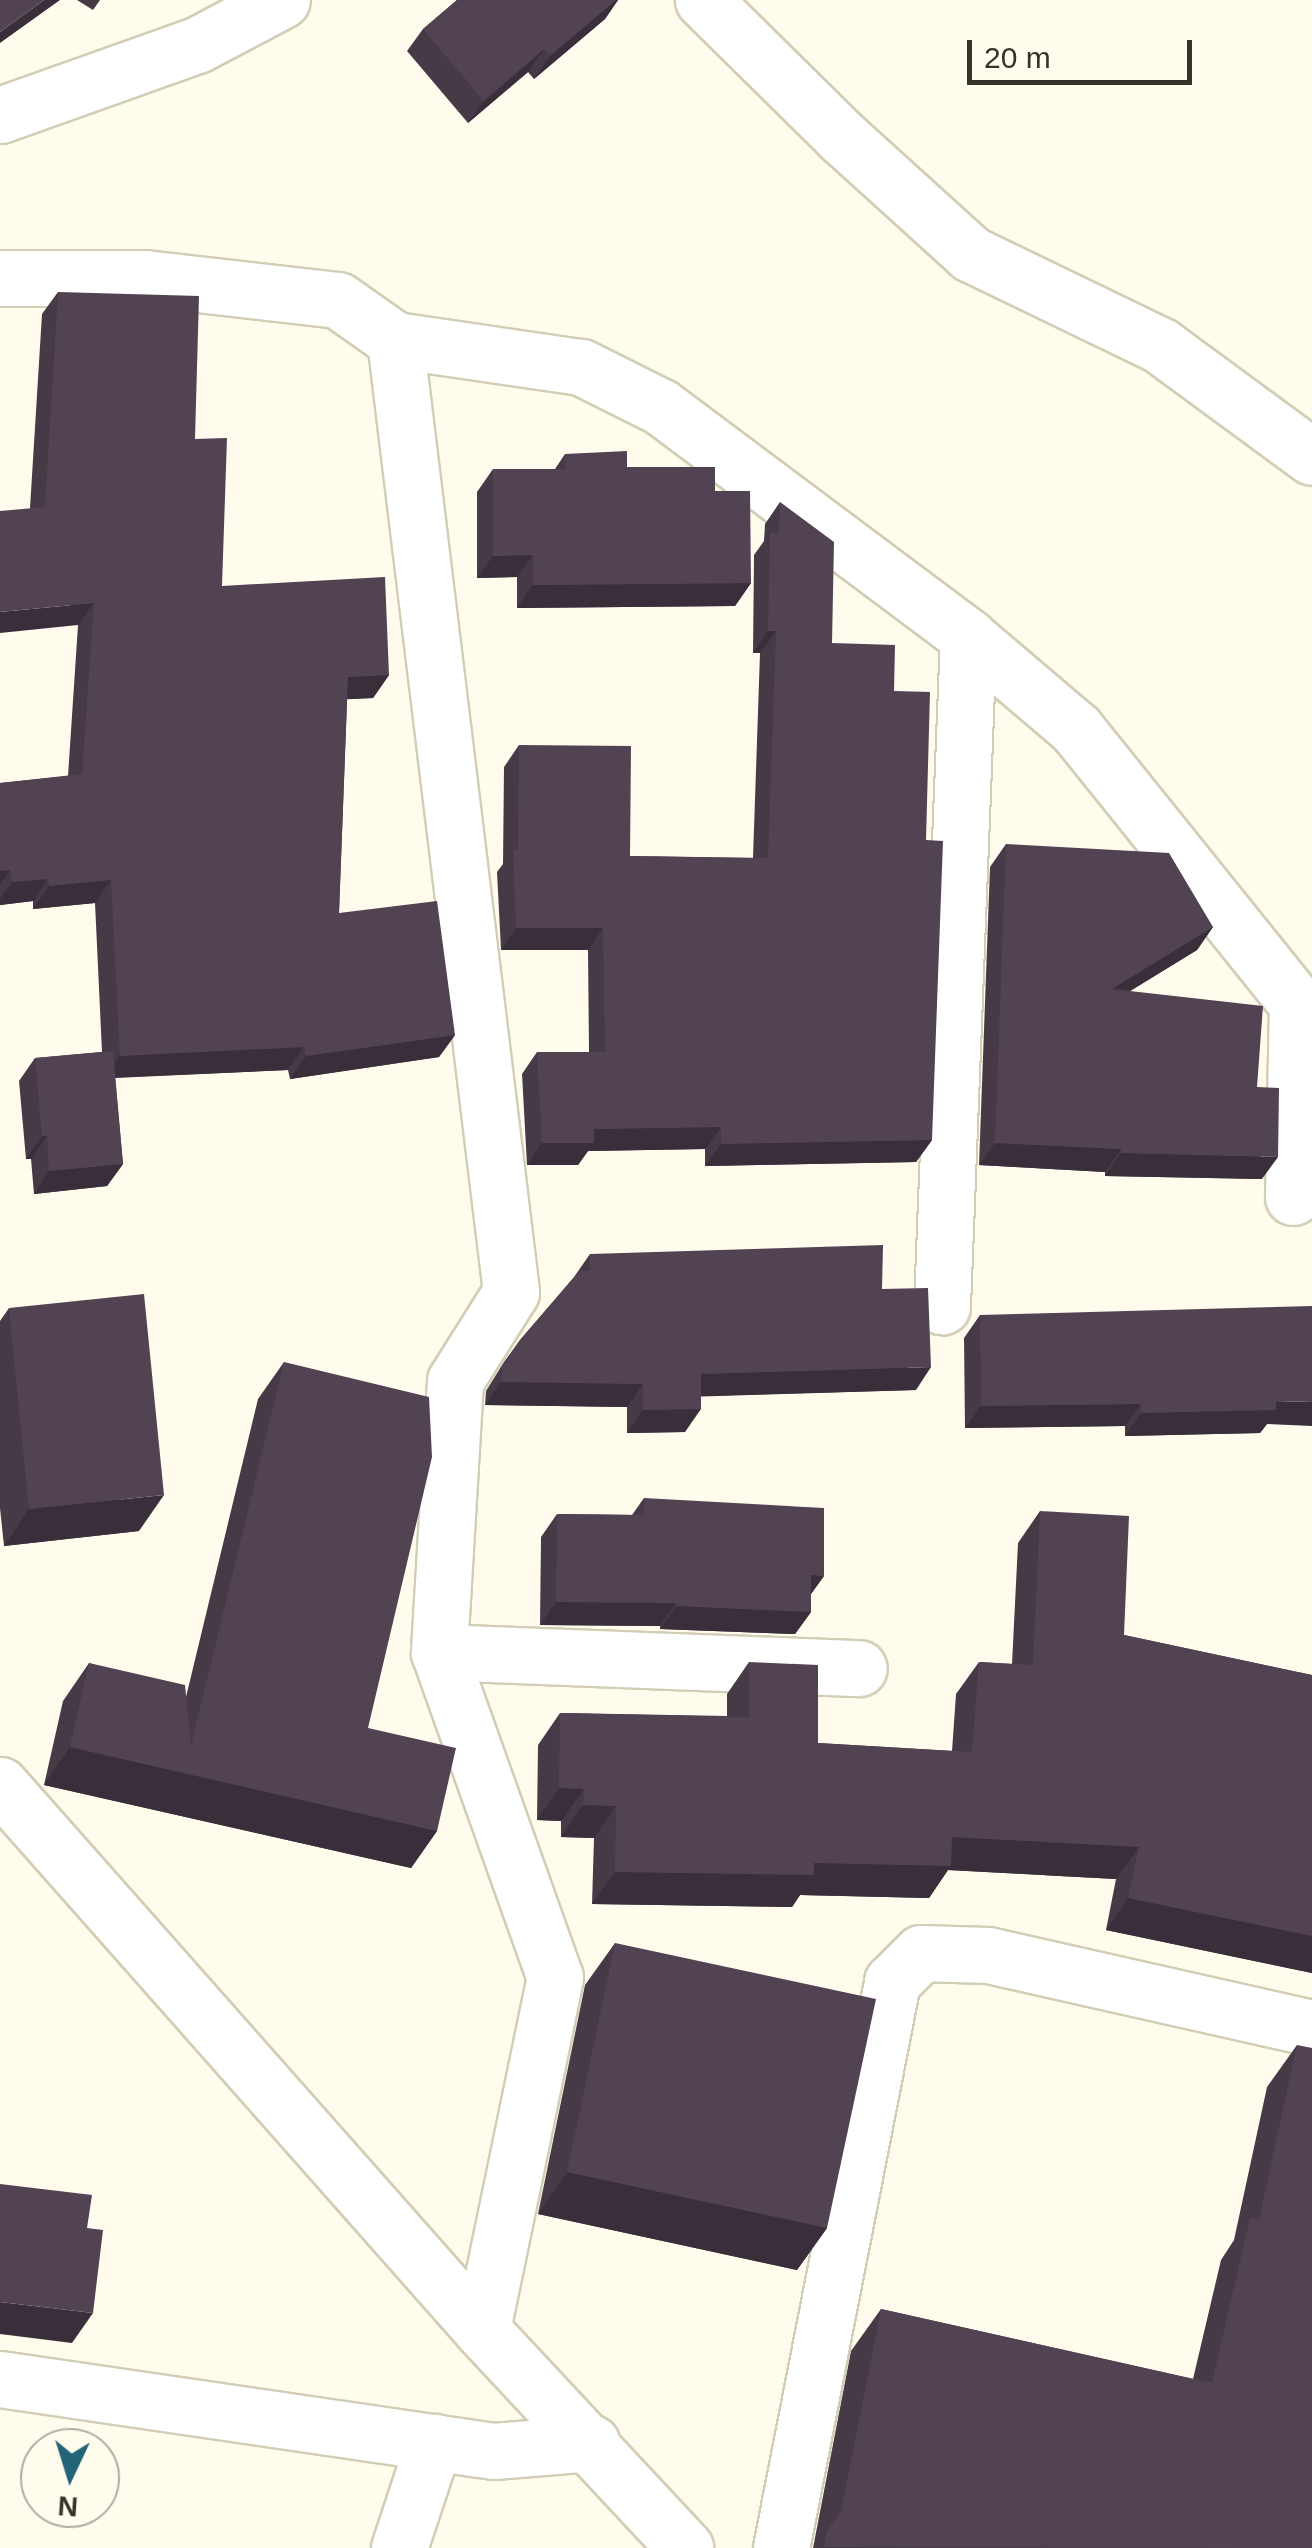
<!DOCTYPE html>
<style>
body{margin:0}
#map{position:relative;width:1312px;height:2548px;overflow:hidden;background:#fffcee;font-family:Arial,sans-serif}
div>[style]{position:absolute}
.roads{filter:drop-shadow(2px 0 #d2ceb6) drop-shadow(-2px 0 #d2ceb6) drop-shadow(0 2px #d2ceb6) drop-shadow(0 -2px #d2ceb6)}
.minor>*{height:55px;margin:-27.5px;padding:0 27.5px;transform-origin:27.5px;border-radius:27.5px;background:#fff}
.wall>*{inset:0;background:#473a47}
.shaded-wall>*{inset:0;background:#392f3a}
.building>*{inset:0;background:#524353}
span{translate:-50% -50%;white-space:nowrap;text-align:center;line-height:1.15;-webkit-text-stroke:10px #fffcee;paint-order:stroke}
.north{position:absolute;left:20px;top:2428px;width:100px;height:100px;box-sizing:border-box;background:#fffcee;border:2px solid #aeaca0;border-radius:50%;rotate:184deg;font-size:28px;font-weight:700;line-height:40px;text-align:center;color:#35342a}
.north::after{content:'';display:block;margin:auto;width:35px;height:45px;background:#246479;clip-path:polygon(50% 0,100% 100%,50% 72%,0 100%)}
.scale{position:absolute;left:967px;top:40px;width:225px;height:45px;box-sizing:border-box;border:5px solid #35342a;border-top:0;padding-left:12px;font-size:30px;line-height:35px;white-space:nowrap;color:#35342a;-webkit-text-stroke:8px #fffcee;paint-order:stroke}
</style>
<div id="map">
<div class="roads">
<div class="minor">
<i style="left:703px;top:0;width:195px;rotate:44.6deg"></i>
<i style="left:842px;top:137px;width:174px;rotate:42.2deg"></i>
<i style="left:971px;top:254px;width:211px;rotate:25.8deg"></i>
<i style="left:1161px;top:346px;width:187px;rotate:36.3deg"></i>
<i style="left:0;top:115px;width:209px;rotate:-19.6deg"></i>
<i style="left:197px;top:45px;width:96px;rotate:-27.9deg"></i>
<i style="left:0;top:278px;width:145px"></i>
<i style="left:145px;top:278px;width:194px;rotate:6.5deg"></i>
<i style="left:338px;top:300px;width:70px;rotate:35.1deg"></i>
<i style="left:395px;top:340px;width:188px;rotate:8.3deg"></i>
<i style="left:581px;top:367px;width:89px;rotate:26.6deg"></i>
<i style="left:661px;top:407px;width:384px;rotate:36.8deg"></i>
<i style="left:968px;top:637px;width:670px;rotate:92.23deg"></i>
<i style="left:395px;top:340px;width:959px;rotate:83.05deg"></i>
<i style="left:511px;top:1292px;width:105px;rotate:122.2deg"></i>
<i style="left:455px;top:1381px;width:271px;rotate:93.4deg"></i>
<i style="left:439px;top:1652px;width:345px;rotate:70.4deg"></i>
<i style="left:555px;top:1977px;width:360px;rotate:101.7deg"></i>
<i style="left:968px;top:637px;width:142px;rotate:40.4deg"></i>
<i style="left:1076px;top:729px;width:353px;rotate:51.2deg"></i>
<i style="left:1297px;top:1004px;width:193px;rotate:91.2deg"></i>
<i style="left:439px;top:1652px;width:420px;rotate:2.2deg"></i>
<i style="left:0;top:1785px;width:728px;rotate:48.51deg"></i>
<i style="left:482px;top:2330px;width:298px;rotate:47deg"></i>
<i style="left:0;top:2379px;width:499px;rotate:8.3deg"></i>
<i style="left:494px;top:2451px;width:98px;rotate:-4.7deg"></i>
<i style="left:399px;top:2548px;width:112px;rotate:-71.7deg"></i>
<i style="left:781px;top:2548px;width:577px;rotate:-78.9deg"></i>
<i style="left:892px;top:1982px;width:41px;rotate:-45deg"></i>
<i style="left:921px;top:1953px;width:67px;rotate:1.7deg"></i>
<i style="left:988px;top:1955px;width:332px;rotate:12.7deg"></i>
</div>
</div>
<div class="wall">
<i style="clip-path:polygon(77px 0,100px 0,93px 10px)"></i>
<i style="clip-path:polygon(457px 0,618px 0,605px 19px,534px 79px,528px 72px,468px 123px,407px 51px,423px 29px)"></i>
<i style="clip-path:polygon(58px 292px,195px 439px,222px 586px,389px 675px,373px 698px,347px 699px,339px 913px,455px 1035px,439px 1057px,290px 1079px,288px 1070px,115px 1078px,123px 1164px,107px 1186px,34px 1194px,31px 1159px,26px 1159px,19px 1081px,35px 1058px,102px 1052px,95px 903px,33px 909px,33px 901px,0 905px,0 783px,68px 776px,78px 625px,30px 508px,42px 314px)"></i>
<i style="clip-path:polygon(565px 454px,627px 467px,715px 491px,751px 583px,735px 606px,517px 608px,517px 577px,477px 578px,477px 492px,493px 469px,555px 469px)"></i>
<i style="clip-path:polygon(780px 502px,832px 643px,894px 691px,926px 840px,932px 1140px,916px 1162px,705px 1166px,705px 1149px,588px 1151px,578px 1165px,527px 1165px,522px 1074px,537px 1052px,589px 1052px,588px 950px,501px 950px,497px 872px,503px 864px,504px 767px,519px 745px,630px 856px,753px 858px,760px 653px,753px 653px,754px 555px,764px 541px,765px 524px)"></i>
<i style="clip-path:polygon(1006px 844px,1213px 927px,1197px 950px,1130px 991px,1257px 1087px,1262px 1179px,1105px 1176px,1105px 1172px,979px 1165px,990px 867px)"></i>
<i style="clip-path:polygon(590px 1254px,882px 1289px,916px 1390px,701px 1396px,685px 1432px,627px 1433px,627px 1407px,485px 1405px,486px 1391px,504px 1362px,520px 1340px,574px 1277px)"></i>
<i style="clip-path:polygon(9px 1308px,139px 1531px,4px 1546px,0 1508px,0 1321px)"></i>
<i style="clip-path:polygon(980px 1315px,1267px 1424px,1260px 1433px,1125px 1436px,1125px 1426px,965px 1428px,964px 1338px)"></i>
<i style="clip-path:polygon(284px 1362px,368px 1728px,437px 1831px,411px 1868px,44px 1785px,63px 1701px,89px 1663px,186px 1697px,258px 1399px)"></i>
<i style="clip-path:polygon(644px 1498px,824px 1576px,811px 1594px,811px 1612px,795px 1634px,660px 1629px,660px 1626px,540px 1625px,541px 1537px,557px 1514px,632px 1515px)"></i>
<i style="clip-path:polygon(1040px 1511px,1124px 1635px,1312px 1675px,1312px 1973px,1106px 1930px,1116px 1879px,948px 1870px,929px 1898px,800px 1895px,792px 1907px,592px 1904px,594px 1838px,561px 1837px,561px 1821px,537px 1820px,538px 1745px,560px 1713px,727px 1716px,727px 1694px,749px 1662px,818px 1743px,952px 1751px,956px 1694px,979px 1662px,1012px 1664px,1018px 1543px)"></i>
<i style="clip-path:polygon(615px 1943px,827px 2228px,797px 2270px,538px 2214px,585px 1985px)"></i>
<i style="clip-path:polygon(1297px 2045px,1312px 2548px,813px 2548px,851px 2351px,881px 2309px,1193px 2379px,1221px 2260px,1234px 2240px,1267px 2087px)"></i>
</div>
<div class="shaded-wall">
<i style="clip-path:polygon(44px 0,60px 0,0 43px,0 32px)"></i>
<i style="clip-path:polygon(616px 0,618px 0,605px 19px,534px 79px,550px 56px)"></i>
<i style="clip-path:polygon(544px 49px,528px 72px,468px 123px,484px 101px)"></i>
<i style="clip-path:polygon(533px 555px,517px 577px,477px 578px,493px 556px)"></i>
<i style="clip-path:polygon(751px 583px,735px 606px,517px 608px,533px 585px)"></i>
<i style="clip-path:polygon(94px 603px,78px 625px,0 633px,0 612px)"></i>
<i style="clip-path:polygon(768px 631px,776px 631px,760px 653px,753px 653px)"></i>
<i style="clip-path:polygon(389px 675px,373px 698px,332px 700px,348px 677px)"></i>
<i style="clip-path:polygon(10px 870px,0 885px,0 871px)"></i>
<i style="clip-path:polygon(48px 879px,33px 901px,0 905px,0 899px,12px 882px)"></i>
<i style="clip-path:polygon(111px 880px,95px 903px,33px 909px,49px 886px)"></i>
<i style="clip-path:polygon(1213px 927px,1197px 950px,1096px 1012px,1112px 989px)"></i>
<i style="clip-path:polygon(516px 928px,603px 928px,588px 950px,501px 950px)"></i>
<i style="clip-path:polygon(455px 1035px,439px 1057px,290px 1079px,306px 1056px)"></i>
<i style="clip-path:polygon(304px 1047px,288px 1070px,104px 1078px,120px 1056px)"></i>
<i style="clip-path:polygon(721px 1127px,705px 1149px,588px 1151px,578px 1165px,527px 1165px,542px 1143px,594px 1129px)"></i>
<i style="clip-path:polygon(42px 1136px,47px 1136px,31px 1159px,26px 1159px)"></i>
<i style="clip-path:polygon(932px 1140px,916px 1162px,705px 1166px,721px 1144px)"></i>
<i style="clip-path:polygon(995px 1143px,1121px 1149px,1105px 1172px,979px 1165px)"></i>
<i style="clip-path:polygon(1121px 1153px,1278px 1157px,1262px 1179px,1105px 1176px)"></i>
<i style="clip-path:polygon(123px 1164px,107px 1186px,34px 1194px,49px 1171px)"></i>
<i style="clip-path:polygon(931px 1367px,916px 1390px,685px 1397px,701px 1374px)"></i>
<i style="clip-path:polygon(501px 1382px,643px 1384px,627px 1407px,485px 1405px)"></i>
<i style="clip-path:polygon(1276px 1401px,1312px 1402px,1312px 1426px,1267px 1424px,1260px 1433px,1125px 1436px,1141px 1413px)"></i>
<i style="clip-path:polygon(1141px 1404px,1125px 1426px,965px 1428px,981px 1406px)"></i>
<i style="clip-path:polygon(701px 1409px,685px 1432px,627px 1433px,643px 1410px)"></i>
<i style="clip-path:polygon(164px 1495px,139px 1531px,4px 1546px,29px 1509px)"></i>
<i style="clip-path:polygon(811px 1575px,824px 1576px,808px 1598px)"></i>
<i style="clip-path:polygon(556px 1602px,676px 1603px,660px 1626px,540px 1625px)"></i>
<i style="clip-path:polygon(676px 1606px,811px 1612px,795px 1634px,660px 1629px)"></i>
<i style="clip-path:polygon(70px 1747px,437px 1831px,411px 1868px,44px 1785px)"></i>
<i style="clip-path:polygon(559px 1788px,584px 1789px,561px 1821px,537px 1820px)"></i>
<i style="clip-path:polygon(583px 1805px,616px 1806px,594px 1838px,561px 1837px)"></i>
<i style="clip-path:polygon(952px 1837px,1139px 1847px,1116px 1879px,948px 1870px,929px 1898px,800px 1895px,792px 1907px,592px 1904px,615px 1872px,814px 1863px)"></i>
<i style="clip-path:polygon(1128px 1898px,1312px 1936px,1312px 1973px,1106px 1930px)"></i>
<i style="clip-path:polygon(567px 2172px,827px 2228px,797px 2270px,538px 2214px)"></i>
<i style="clip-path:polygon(0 2302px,93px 2313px,72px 2343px,0 2334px)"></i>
</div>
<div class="building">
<i style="clip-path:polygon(0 0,44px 0,0 32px)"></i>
<i style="clip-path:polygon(457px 0,616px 0,550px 56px,544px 49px,484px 101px,423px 29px)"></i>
<i style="clip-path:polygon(58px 292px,199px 296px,195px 439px,227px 438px,222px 586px,385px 577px,389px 675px,348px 677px,339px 913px,437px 901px,455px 1035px,306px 1056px,304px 1047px,120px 1056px,111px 880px,49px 886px,48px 879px,12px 882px,10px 870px,0 871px,0 783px,82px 774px,94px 603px,0 612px,0 511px,45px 507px)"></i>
<i style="clip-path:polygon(627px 451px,627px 467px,715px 467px,715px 491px,750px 491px,751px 583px,533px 585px,533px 555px,493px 556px,493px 469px,565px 469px,565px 454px)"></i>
<i style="clip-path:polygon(780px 502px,834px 542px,832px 643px,895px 645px,894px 691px,930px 692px,926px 840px,943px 841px,932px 1140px,721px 1144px,721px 1127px,594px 1129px,594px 1143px,542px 1143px,537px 1052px,605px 1052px,603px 928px,516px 928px,513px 850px,518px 850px,519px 745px,631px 746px,630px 856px,768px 858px,776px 631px,768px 631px,770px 533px,779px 533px)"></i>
<i style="clip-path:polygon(1006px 844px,1169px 853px,1213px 927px,1112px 989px,1263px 1006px,1257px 1087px,1279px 1088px,1278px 1157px,1121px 1153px,1121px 1149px,995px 1143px)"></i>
<i style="clip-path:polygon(113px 1051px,123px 1164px,49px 1171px,47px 1136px,42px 1136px,35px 1058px)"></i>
<i style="clip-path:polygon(883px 1245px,882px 1289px,928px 1288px,931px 1367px,701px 1374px,701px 1409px,643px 1410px,643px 1384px,501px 1382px,502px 1368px,520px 1340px,580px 1271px,589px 1271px,590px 1254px)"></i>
<i style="clip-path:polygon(144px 1294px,164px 1495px,29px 1509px,9px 1308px)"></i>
<i style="clip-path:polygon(1312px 1306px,1312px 1402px,1276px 1401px,1276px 1410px,1141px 1413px,1141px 1404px,981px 1406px,980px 1315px)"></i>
<i style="clip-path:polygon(284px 1362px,429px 1397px,432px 1457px,368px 1728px,456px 1748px,437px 1831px,70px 1747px,89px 1663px,185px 1685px,191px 1746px)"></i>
<i style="clip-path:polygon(644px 1498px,824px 1508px,824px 1576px,811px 1575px,811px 1612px,676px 1606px,676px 1603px,556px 1602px,557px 1514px,644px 1515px)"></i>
<i style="clip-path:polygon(1040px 1511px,1129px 1516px,1124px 1635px,1312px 1675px,1312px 1936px,1128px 1898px,1139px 1847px,952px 1837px,951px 1866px,814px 1863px,814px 1875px,615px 1872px,616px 1806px,583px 1805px,584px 1789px,559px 1788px,560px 1713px,749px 1717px,749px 1662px,818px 1665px,818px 1743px,972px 1752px,979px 1662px,1033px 1665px)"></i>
<i style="clip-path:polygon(615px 1943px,876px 1999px,827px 2228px,567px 2172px)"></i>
<i style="clip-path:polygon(1297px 2045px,1312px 2048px,1312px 2548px,824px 2547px,827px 2531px,841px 2512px,881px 2309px,1212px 2383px,1250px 2218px,1259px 2220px)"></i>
<i style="clip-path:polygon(0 2184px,92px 2195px,87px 2228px,103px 2230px,93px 2313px,0 2302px)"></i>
</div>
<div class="north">N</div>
<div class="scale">20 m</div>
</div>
